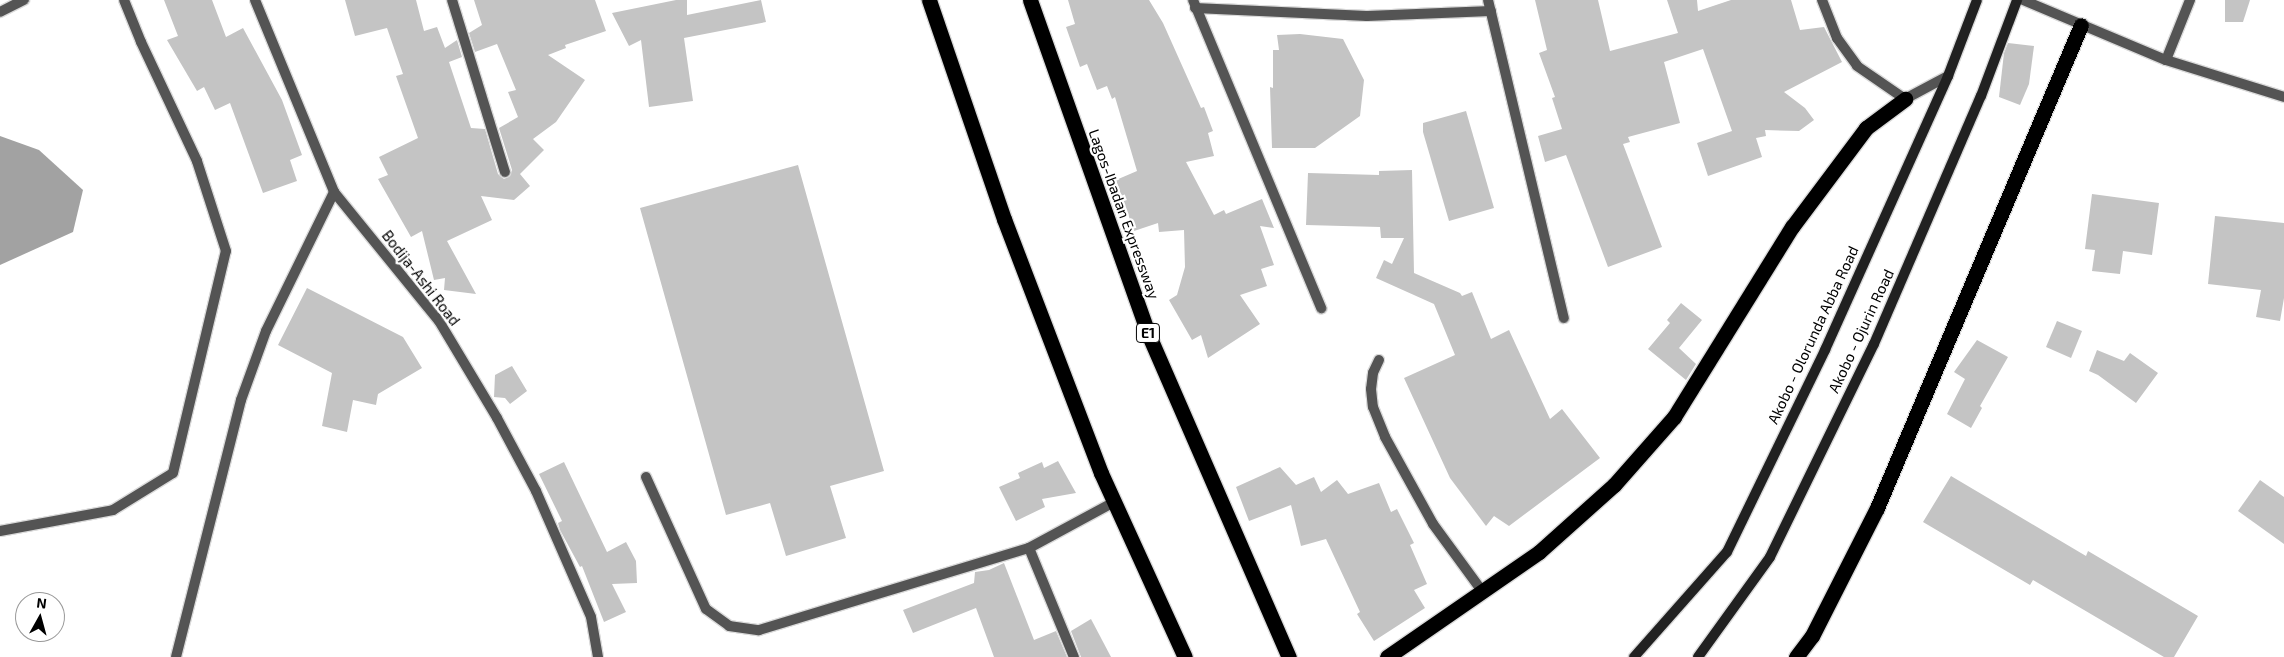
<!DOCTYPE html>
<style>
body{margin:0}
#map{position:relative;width:2284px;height:657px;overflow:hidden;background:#fff;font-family:"Exo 2",sans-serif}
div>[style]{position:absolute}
.water>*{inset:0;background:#a2a2a2}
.building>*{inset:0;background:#c4c4c4}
.roads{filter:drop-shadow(1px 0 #dbdbdb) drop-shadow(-1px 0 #dbdbdb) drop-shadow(0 1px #dbdbdb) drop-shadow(0 -1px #dbdbdb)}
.service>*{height:10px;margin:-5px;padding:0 5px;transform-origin:5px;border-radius:5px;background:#545454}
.minor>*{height:10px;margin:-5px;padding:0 5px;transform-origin:5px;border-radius:5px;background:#545454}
.tertiary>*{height:10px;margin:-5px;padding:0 5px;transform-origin:5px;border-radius:5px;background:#545454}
.secondary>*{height:10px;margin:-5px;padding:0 5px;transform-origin:5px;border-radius:5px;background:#212121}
.motorway>*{height:15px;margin:-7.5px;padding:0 7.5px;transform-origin:7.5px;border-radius:7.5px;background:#000}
span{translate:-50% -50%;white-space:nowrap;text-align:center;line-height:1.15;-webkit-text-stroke:4.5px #fff;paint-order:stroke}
.shield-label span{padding:1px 4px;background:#fff;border:1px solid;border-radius:4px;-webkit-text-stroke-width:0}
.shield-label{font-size:14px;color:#000;font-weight:700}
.street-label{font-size:15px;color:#000}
.north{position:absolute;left:15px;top:592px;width:50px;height:50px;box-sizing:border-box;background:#fff;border:1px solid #999;border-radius:50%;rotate:7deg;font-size:14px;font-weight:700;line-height:20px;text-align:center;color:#000}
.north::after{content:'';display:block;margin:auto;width:18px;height:22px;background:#000;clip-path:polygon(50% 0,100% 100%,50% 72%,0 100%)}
</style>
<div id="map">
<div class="water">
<i style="clip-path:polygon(0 136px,39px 150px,83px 190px,73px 232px,0 265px)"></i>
</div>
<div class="building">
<i style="clip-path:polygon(164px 0,212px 0,226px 37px,243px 28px,282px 100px,302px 155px,290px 160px,297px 181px,263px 193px,230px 103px,215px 110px,204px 87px,197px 91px,167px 40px,178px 36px)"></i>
<i style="clip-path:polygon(345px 0,416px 0,424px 31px,437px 27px,445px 48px,457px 40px,462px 57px,449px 62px,471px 128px,485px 129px,498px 174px,504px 179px,510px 176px,512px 170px,499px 128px,518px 117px,508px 92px,516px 90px,497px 44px,475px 52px,469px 33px,482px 25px,474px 0,595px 0,606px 31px,565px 45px,566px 48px,548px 55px,585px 80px,556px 122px,533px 139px,544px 150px,520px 174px,530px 186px,514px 200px,481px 196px,492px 220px,447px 241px,476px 294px,444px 290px,445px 278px,434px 280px,422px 231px,411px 237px,378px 179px,388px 175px,379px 157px,418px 138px,396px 76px,403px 74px,387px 28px,355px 36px)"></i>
<i style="clip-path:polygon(676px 0,687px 0,687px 15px,761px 0,766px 22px,684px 38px,693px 101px,649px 107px,641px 40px,629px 46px,612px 13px)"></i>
<i style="clip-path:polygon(1068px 0,1149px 0,1163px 23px,1201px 108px,1204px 107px,1213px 131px,1208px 133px,1214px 156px,1186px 162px,1214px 215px,1224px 210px,1226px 214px,1262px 199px,1274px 228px,1260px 226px,1274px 265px,1261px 269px,1267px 286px,1240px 295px,1260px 324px,1208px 358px,1201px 335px,1192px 340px,1169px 300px,1177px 295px,1185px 267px,1184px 230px,1159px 232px,1158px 223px,1134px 231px,1116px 180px,1137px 171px,1115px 97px,1112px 99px,1107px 86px,1097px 90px,1087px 64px,1080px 67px,1066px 27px,1075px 24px)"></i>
<i style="clip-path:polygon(1535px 0,1598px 0,1610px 51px,1678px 33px,1667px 0,1697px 0,1698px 11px,1731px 0,1791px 0,1800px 30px,1824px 27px,1842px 62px,1784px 92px,1805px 108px,1814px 120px,1799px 131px,1765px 130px,1766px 136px,1756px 138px,1762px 157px,1708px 176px,1697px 143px,1732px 131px,1703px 49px,1664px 62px,1680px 123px,1628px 137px,1630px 142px,1623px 144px,1662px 247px,1608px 267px,1566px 155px,1545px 162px,1538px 136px,1562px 129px,1552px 98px,1555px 97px,1539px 53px,1547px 50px)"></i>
<i style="clip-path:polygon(2225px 0,2250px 0,2243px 22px,2225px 22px)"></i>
<i style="clip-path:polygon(1300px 34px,1343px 39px,1364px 80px,1360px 116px,1315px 148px,1272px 148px,1270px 87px,1273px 88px,1273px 50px,1279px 50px,1277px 35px)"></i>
<i style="clip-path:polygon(2008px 43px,2034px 46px,2029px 84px,2020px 105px,1999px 97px,2004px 53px)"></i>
<i style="clip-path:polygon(1466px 111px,1494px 208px,1449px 221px,1423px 132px,1423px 123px)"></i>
<i style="clip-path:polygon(798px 165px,884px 471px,830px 486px,846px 538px,786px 556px,770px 503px,726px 515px,640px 208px)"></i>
<i style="clip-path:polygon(1412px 170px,1414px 273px,1460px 293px,1462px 296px,1472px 292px,1491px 339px,1509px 330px,1550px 419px,1562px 409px,1600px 458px,1509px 526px,1494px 516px,1486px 526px,1450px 478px,1404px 378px,1455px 355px,1434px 304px,1376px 278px,1384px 260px,1392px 264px,1404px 238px,1381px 238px,1380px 227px,1306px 225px,1308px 173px,1379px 175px,1379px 171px)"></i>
<i style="clip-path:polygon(2092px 194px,2159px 203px,2152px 255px,2123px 251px,2120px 274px,2092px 271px,2095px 250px,2085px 249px)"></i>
<i style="clip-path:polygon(2215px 216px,2284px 223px,2284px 298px,2280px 321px,2256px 317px,2261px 290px,2208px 284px)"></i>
<i style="clip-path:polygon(307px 288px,403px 337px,422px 368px,378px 394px,376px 405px,353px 400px,347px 432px,322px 426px,332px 373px,278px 345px)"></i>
<i style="clip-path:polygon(1681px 303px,1702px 320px,1679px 348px,1696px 364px,1686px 380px,1648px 349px,1670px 323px,1667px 320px)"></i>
<i style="clip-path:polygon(2057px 321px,2082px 331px,2071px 358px,2046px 347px)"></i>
<i style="clip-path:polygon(1977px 340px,2008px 357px,1980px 406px,1982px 408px,1971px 428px,1947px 414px,1965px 379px,1954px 372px)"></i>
<i style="clip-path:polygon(2097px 350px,2124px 361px,2130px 353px,2158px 373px,2136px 403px,2098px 375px,2089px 371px)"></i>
<i style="clip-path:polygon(512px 366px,527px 391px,510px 404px,505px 398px,494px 397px,495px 375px)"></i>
<i style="clip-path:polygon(1058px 461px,1076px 493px,1042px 499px,1045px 507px,1016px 521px,999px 487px,1020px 478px,1018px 473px,1042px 462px,1044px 468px)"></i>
<i style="clip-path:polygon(564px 462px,607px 552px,626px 542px,636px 561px,637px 583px,612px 584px,626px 612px,604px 622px,582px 566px,580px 567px,560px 530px,558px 523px,562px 521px,539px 474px)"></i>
<i style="clip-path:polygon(1280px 467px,1296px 485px,1314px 477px,1321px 492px,1337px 480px,1348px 494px,1379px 483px,1391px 512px,1397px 509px,1414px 543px,1410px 545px,1427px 584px,1414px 590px,1425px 608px,1374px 641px,1357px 614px,1360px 612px,1326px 539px,1301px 546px,1291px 505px,1249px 521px,1236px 487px)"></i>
<i style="clip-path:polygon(1951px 476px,2086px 556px,2088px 551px,2198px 616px,2174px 657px,2164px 657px,2033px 580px,2030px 585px,1923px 522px)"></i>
<i style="clip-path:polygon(2260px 480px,2284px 497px,2284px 544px,2238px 511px)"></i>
<i style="clip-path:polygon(1004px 563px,1034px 640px,1056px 631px,1067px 657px,994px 657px,976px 608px,913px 633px,903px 610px,974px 583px,975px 572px,989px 570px)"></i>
<i style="clip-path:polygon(1091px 619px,1111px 657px,1081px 657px,1071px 631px)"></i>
</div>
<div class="roads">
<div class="service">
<i style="left:1379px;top:360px;width:14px;rotate:115deg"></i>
<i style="left:1373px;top:373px;width:16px;rotate:97deg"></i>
<i style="left:1371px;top:389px;width:18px;rotate:84deg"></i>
<i style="left:1373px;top:407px;width:32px;rotate:68deg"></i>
<i style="left:1385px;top:437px;width:99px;rotate:61.1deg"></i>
<i style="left:1433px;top:524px;width:83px;rotate:53.8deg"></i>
<i style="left:646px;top:477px;width:145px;rotate:65.6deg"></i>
<i style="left:706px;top:609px;width:29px;rotate:36deg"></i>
<i style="left:729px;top:626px;width:30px;rotate:8deg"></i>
<i style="left:759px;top:630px;width:282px;rotate:-16.9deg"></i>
<i style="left:1029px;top:548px;width:97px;rotate:-28.4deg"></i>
<i style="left:1029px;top:548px;width:118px;rotate:67.6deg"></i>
</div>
<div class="minor">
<i style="left:452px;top:0;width:180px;rotate:72.9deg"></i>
<i style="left:1193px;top:0;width:334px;rotate:67.4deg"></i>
<i style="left:1488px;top:0;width:327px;rotate:76.6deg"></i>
<i style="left:1822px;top:0;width:41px;rotate:68.5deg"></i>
<i style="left:1837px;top:38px;width:34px;rotate:54deg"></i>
<i style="left:1857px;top:66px;width:58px;rotate:34.5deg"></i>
<i style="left:1905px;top:99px;width:49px;rotate:-28.1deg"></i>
<i style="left:1195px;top:8px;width:172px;rotate:2.7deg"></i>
<i style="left:1367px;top:16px;width:124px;rotate:-2.3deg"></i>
<i style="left:0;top:12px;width:27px;rotate:-27deg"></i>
<i style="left:2166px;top:60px;width:65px;rotate:-68.2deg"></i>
<i style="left:0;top:531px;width:115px;rotate:-10.5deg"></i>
<i style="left:113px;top:510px;width:70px;rotate:-31.7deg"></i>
<i style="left:173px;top:473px;width:228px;rotate:-76.6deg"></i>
<i style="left:226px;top:251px;width:95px;rotate:-107.9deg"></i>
<i style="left:197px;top:161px;width:132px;rotate:-115.2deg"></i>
<i style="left:141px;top:42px;width:45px;rotate:-112deg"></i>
<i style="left:176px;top:657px;width:265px;rotate:-75.8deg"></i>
<i style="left:241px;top:400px;width:73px;rotate:-70.1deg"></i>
<i style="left:266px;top:331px;width:155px;rotate:-63.9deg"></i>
</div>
<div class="tertiary">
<i style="left:255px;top:0;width:208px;rotate:67.6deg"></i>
<i style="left:334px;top:192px;width:166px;rotate:50.9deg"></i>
<i style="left:439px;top:321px;width:113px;rotate:59.1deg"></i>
<i style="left:497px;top:418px;width:83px;rotate:61.9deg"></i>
<i style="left:536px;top:491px;width:137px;rotate:66.4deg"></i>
<i style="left:591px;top:617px;width:41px;rotate:80.1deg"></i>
<i style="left:2023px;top:0;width:155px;rotate:22.8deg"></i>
<i style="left:2166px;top:60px;width:124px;rotate:17.4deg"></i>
</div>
<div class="secondary">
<i style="left:1634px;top:657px;width:140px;rotate:-48.5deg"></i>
<i style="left:1727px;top:552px;width:225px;rotate:-64.1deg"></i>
<i style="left:1825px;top:350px;width:300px;rotate:-65.8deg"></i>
<i style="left:1948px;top:76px;width:81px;rotate:-69.1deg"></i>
<i style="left:1698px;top:657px;width:123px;rotate:-54.2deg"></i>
<i style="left:1770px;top:557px;width:237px;rotate:-64deg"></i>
<i style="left:1874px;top:344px;width:270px;rotate:-66.7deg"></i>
<i style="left:1981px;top:96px;width:103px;rotate:-69.4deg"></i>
</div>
<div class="motorway">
<i style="left:929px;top:0;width:231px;rotate:71.1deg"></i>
<i style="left:1004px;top:219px;width:272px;rotate:69.1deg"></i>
<i style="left:1101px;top:473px;width:202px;rotate:65.5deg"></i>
<i style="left:1030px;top:0;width:351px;rotate:70.5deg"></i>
<i style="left:1147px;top:331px;width:356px;rotate:66.5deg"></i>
<i style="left:1387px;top:657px;width:185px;rotate:-34.6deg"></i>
<i style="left:1539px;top:552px;width:101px;rotate:-41.8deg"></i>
<i style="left:1614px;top:485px;width:91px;rotate:-48.6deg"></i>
<i style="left:1674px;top:417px;width:224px;rotate:-58.2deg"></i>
<i style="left:1792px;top:227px;width:124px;rotate:-53.2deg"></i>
<i style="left:1866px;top:128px;width:49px;rotate:-36.6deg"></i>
<i style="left:1796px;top:657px;width:26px;rotate:-53deg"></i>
<i style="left:1812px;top:636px;width:144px;rotate:-63.1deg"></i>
<i style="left:1877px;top:508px;width:524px;rotate:-67.1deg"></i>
</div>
</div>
<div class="shield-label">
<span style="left:1148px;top:333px">E1</span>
</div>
<div class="street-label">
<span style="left:1124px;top:214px;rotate:70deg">Lagos-Ibadan Expressway</span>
<span style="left:421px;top:278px;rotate:52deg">Bodija-Ashi Road</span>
<span style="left:1861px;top:331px;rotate:-65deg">Akobo - Ojurin Road</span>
<span style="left:1813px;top:335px;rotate:-65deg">Akobo - Olorunda Abba Road</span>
</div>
<div class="north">N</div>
</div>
